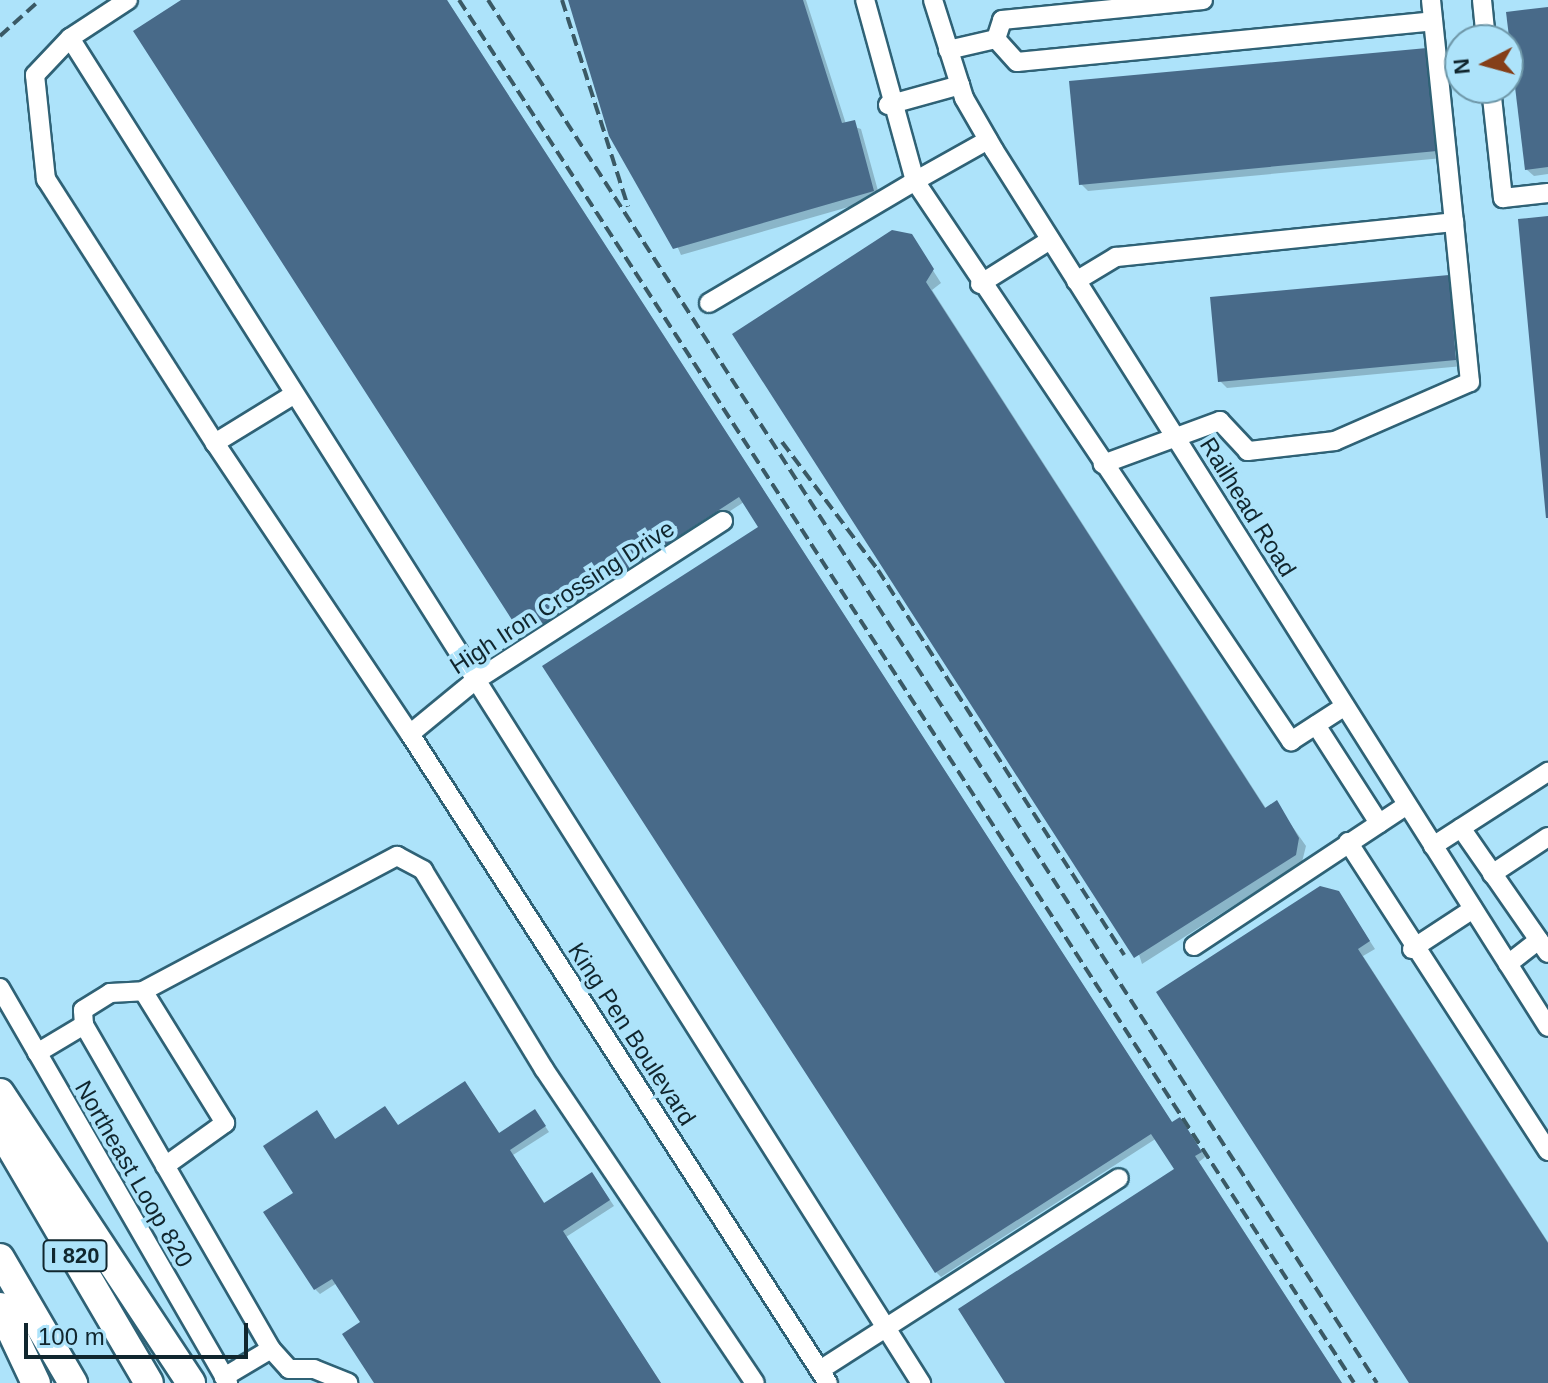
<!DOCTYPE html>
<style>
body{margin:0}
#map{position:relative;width:1548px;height:1383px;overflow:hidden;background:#ade3fa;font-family:Helvetica,sans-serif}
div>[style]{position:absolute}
.shadow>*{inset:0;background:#0003}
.building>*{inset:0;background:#486a89}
.roads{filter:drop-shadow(2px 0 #2f6276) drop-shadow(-2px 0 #2f6276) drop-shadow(0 2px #2f6276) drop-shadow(0 -2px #2f6276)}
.minor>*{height:18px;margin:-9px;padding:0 9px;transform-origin:9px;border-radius:9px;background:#fff}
.highway>*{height:28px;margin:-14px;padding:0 14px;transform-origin:14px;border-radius:14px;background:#fff}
.rail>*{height:4px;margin-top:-2px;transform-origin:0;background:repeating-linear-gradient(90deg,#3a5965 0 12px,transparent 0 18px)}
span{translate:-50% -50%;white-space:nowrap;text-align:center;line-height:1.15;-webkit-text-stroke:8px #ade3fa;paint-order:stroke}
.shield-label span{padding:2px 6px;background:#ade3fa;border:2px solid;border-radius:6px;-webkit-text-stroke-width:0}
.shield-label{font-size:22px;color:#10262e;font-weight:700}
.street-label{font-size:24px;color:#10262e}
.north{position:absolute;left:1444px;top:24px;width:80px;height:80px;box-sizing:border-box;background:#ade3fa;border:2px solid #6e97a8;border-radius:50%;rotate:264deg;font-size:22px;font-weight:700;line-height:32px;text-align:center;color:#10262e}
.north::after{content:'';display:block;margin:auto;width:28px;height:36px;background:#853f19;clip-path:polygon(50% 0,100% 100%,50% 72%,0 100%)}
.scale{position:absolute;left:24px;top:1323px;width:224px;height:36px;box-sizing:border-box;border:4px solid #10262e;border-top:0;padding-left:10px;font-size:24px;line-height:28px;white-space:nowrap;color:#10262e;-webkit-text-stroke:6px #ade3fa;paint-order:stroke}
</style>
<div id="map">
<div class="shadow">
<i style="clip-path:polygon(185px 0,447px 0,1173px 1124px,1184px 1124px,1205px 1157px,1199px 1162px,1342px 1383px,1008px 1383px,1177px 1170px,1157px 1138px,941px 1277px,936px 1272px,761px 527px,744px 502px,530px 641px,135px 32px)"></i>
<i style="clip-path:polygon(570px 0,806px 0,846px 124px,861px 129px,880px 198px,681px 255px)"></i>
<i style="clip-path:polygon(1548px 9px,1548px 174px,1534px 176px,1526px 169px)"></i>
<i style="clip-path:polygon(1427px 50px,1443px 158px,1088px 191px,1081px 184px)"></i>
<i style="clip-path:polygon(911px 236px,941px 283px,932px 290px,1267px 810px,1276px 803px,1306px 846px,1302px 862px,1142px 964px)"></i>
<i style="clip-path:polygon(1448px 277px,1455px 284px,1463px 366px,1227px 388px,1220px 381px)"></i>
<i style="clip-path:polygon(1338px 892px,1375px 949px,1363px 956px,1548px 1242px,1548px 1383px,1411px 1383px)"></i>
<i style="clip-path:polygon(465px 1083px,500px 1134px,539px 1117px,549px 1132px,513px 1155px,545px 1204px,596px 1179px,614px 1206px,566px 1237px,661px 1383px,376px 1383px,363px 1323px,337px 1283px,320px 1294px,315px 1289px,296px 1194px,321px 1118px,336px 1140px,399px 1127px)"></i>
</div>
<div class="building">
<i style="clip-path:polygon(181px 0,447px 0,1172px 1122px,1180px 1117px,1202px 1152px,1195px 1156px,1342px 1383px,1005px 1383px,958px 1309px,1174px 1169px,1151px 1134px,935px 1273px,542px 666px,758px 527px,739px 497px,523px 637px,133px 31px)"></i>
<i style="clip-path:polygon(568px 0,803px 0,842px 123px,855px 120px,874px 191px,673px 249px,609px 136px)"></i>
<i style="clip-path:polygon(1548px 7px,1548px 167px,1525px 170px,1506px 12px)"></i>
<i style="clip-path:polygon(1427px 48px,1437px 151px,1079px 185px,1069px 81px)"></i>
<i style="clip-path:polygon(1548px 216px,1548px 518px,1546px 518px,1518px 219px)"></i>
<i style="clip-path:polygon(892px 230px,912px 234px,934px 269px,926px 282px,1265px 808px,1277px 800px,1299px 838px,1296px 855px,1134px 958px,732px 334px)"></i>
<i style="clip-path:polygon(1449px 275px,1456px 360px,1218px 382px,1210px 297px)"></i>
<i style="clip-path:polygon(1320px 886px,1339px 891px,1370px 941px,1358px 949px,1548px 1243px,1548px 1383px,1409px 1383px,1156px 992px)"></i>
<i style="clip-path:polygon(465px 1081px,499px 1133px,535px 1109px,546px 1126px,510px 1150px,544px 1203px,592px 1172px,610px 1200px,563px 1231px,661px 1383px,374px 1383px,342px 1334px,360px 1322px,332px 1279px,314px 1290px,263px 1212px,293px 1193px,263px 1146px,317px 1110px,335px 1139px,385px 1106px,398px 1125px)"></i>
</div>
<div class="roads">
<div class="minor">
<i style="left:128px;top:0;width:69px;rotate:146.8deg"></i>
<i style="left:70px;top:38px;width:1592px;rotate:57.68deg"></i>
<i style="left:933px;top:0;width:103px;rotate:72.4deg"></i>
<i style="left:964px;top:98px;width:60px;rotate:60deg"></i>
<i style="left:994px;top:150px;width:1037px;rotate:57.72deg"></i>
<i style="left:1431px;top:0;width:223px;rotate:84.1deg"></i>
<i style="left:1482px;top:0;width:40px;rotate:84.3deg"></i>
<i style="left:70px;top:38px;width:51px;rotate:133.4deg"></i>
<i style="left:35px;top:75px;width:105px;rotate:84deg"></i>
<i style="left:46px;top:179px;width:313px;rotate:57.4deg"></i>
<i style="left:996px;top:39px;width:20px;rotate:-72deg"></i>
<i style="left:1002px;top:20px;width:202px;rotate:-5.7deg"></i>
<i style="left:948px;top:50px;width:49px;rotate:-12.9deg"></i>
<i style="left:996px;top:39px;width:31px;rotate:48deg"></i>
<i style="left:1017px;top:62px;width:418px;rotate:-5.6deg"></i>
<i style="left:1491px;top:88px;width:111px;rotate:83.8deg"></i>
<i style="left:1503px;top:198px;width:45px;rotate:-6.3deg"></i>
<i style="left:888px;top:105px;width:75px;rotate:-15.5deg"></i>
<i style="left:988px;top:140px;width:84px;rotate:150.7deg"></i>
<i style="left:915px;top:181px;width:675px;rotate:56.12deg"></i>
<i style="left:1291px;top:741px;width:64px;rotate:-32.9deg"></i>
<i style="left:1076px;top:281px;width:47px;rotate:-31deg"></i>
<i style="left:1116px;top:257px;width:340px;rotate:-5.9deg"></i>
<i style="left:1454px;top:222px;width:161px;rotate:84.3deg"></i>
<i style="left:1470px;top:382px;width:147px;rotate:156.4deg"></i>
<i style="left:1335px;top:441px;width:88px;rotate:173.4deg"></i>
<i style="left:1248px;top:451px;width:41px;rotate:-133deg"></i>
<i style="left:1220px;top:421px;width:125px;rotate:159.8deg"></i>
<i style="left:980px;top:284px;width:83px;rotate:-32.2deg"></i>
<i style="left:709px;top:303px;width:239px;rotate:-30.6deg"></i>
<i style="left:915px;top:181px;width:188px;rotate:-105.4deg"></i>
<i style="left:293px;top:395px;width:92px;rotate:148.4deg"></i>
<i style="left:215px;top:443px;width:350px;rotate:56.2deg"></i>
<i style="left:723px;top:521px;width:299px;rotate:147.2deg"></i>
<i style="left:472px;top:683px;width:80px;rotate:140.6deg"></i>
<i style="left:410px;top:734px;width:772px;rotate:57.22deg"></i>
<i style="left:1316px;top:725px;width:117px;rotate:57.3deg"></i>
<i style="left:1461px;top:828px;width:152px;rotate:55.2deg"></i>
<i style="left:1348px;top:842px;width:368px;rotate:57.1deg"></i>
<i style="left:1433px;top:846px;width:137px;rotate:-32.8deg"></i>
<i style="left:1492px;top:874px;width:67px;rotate:-33.5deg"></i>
<i style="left:1194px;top:946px;width:255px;rotate:-33.5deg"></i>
<i style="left:1412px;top:949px;width:73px;rotate:-33.3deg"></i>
<i style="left:1508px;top:964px;width:39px;rotate:-38deg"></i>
<i style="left:0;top:988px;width:456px;rotate:60deg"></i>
<i style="left:84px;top:1025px;width:15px;rotate:-94deg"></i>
<i style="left:83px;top:1010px;width:32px;rotate:-32deg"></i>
<i style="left:110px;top:993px;width:33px;rotate:-3deg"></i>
<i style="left:37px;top:1053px;width:55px;rotate:-30.8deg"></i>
<i style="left:84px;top:1025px;width:374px;rotate:60deg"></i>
<i style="left:271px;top:1349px;width:55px;rotate:149.2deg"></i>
<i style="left:165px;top:1166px;width:74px;rotate:-35.6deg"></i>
<i style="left:225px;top:1123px;width:155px;rotate:-121.8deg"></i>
<i style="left:143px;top:991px;width:288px;rotate:-28deg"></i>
<i style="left:397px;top:856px;width:30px;rotate:28deg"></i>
<i style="left:423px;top:870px;width:233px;rotate:58.7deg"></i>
<i style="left:544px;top:1069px;width:378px;rotate:56.1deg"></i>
<i style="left:271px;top:1349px;width:27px;rotate:48deg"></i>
<i style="left:289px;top:1369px;width:25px"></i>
<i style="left:314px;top:1369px;width:37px;rotate:22deg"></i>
<i style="left:820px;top:1370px;width:355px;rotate:-32.7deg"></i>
</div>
<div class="highway">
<i style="left:0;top:1093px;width:347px;rotate:56.6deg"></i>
<i style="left:0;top:1129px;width:294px;rotate:59.6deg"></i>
<i style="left:0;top:1258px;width:145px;rotate:59.7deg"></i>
<i style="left:0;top:1307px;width:84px;rotate:64.7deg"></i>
</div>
</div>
<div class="rail">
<i style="left:459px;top:0;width:1647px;rotate:57.09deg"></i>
<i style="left:488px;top:0;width:1644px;rotate:57.27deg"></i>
<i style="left:562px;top:0;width:217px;rotate:72.3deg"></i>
<i style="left:0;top:36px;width:54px;rotate:-42deg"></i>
<i style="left:782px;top:442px;width:160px;rotate:53.1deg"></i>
<i style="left:878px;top:570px;width:457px;rotate:57.4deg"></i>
</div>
<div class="shield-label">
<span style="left:75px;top:1256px">I 820</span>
</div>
<div class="street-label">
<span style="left:1248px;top:507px;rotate:58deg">Railhead Road</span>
<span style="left:562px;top:597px;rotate:-33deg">High Iron Crossing Drive</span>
<span style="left:632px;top:1034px;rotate:57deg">King Pen Boulevard</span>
<span style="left:134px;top:1174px;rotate:60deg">Northeast Loop 820</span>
</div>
<div class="north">N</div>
<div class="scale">100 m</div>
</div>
